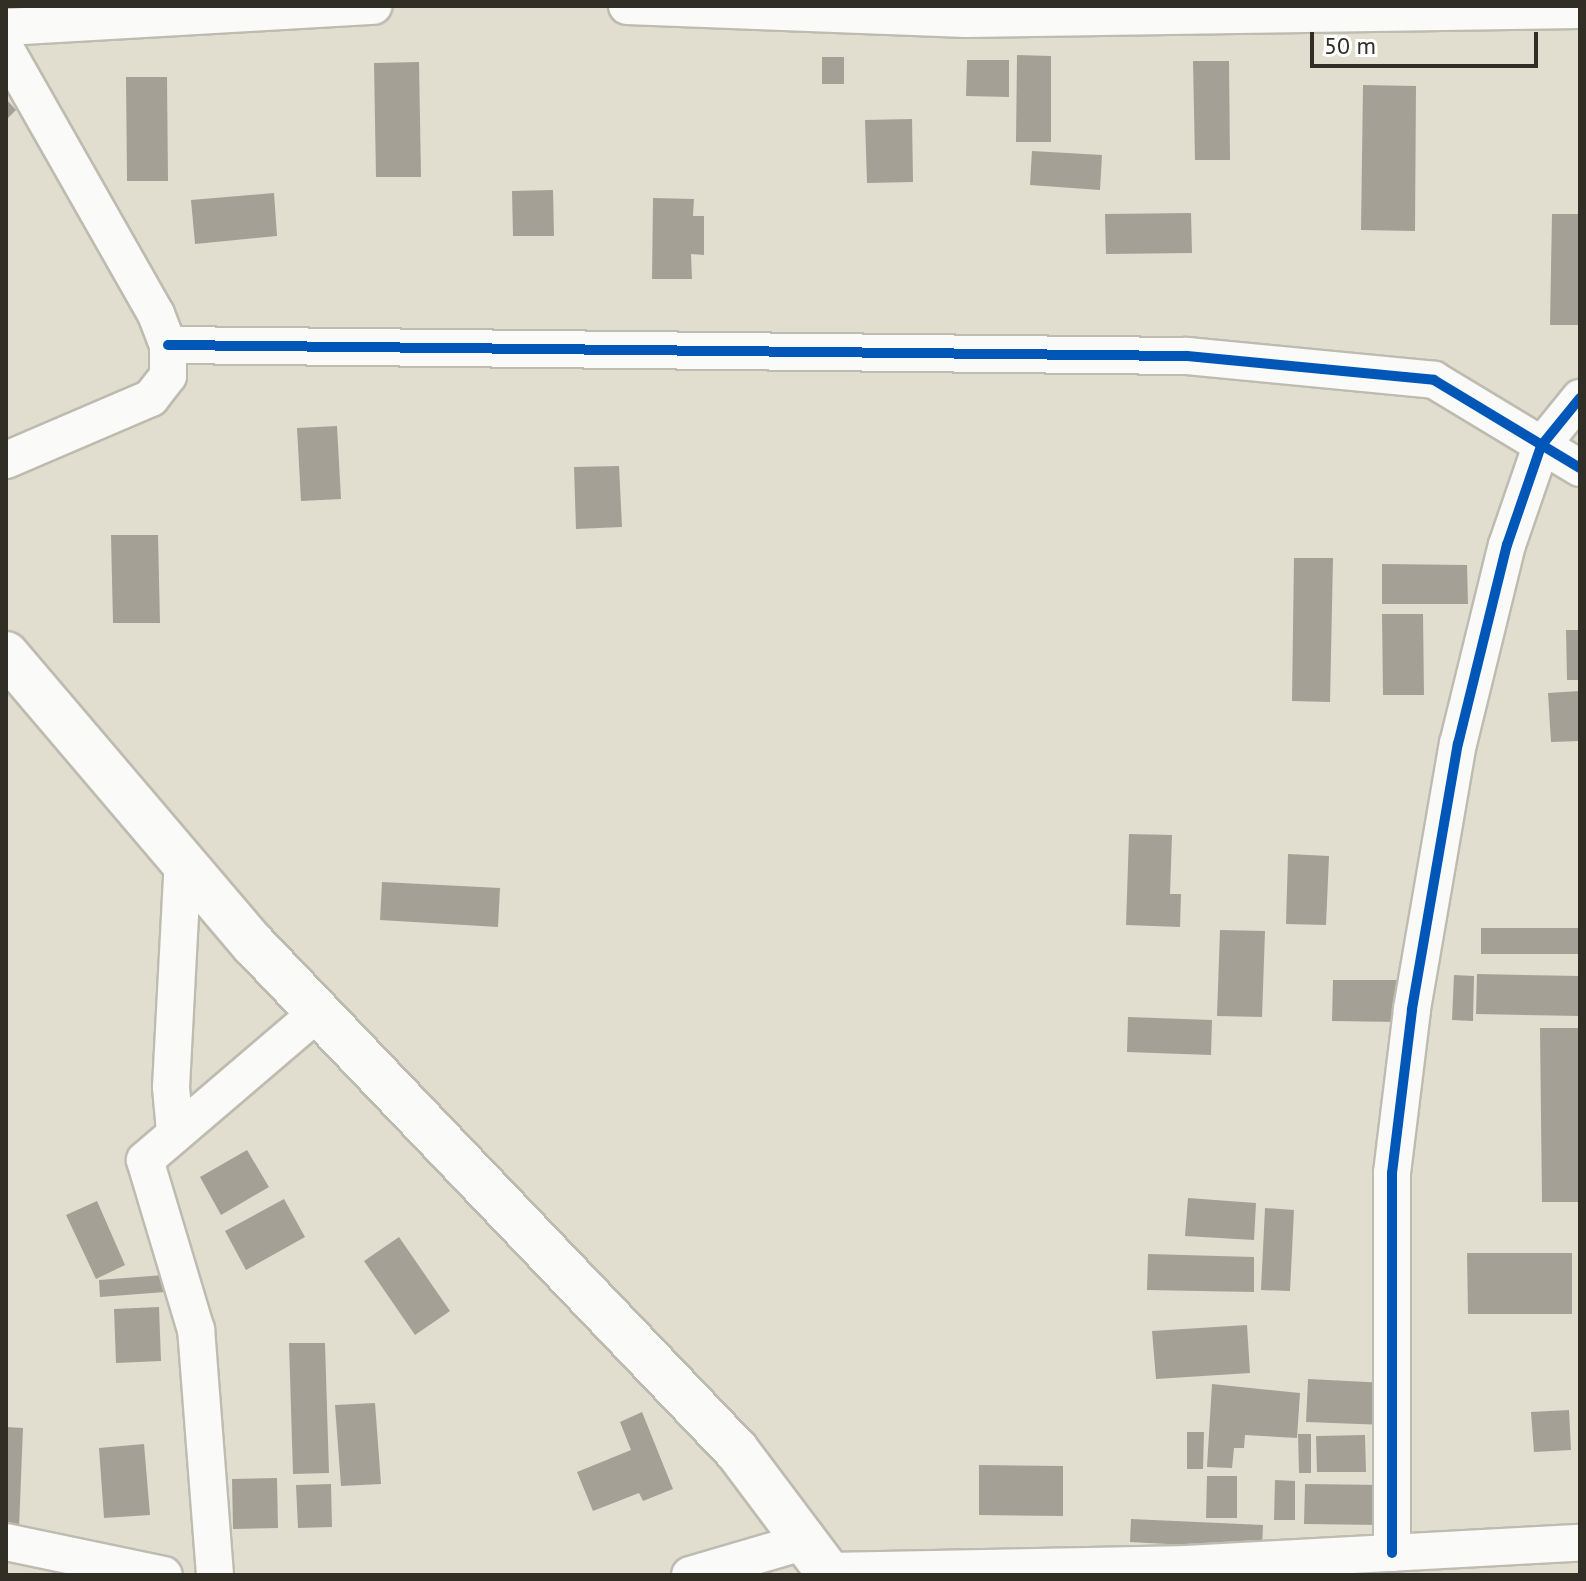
<!DOCTYPE html>
<style>
body{margin:0}
#map{position:relative;width:1586px;height:1581px;overflow:hidden;background:#e1ded0;font-family:"PT Sans",sans-serif}
div>[style]{position:absolute}
.building>*{inset:0;background:#a4a096}
.roads{filter:drop-shadow(2px 0 #bebbb0) drop-shadow(-2px 0 #bebbb0) drop-shadow(0 2px #bebbb0) drop-shadow(0 -2px #bebbb0)}
.street>*{height:36px;margin:-18px;padding:0 18px;transform-origin:18px;border-radius:18px;background:#fafaf8}
.secondary>*{height:44px;margin:-22px;padding:0 22px;transform-origin:22px;border-radius:22px;background:#fafaf8}
.cycleway>*{height:10px;margin:-5px;padding:0 5px;transform-origin:5px;border-radius:5px;background:#0057b8}
span{translate:-50% -50%;white-space:nowrap;text-align:center;line-height:1.15;-webkit-text-stroke:8px #fff;paint-order:stroke}
.frame{position:absolute;inset:0;border:8px solid #312e25;pointer-events:none}
.scale{position:absolute;left:1310px;top:32px;width:228px;height:36px;box-sizing:border-box;border:4px solid #312e25;border-top:0;padding-left:10px;font-size:24px;line-height:28px;white-space:nowrap;color:#312e25;-webkit-text-stroke:6px #fff;paint-order:stroke}
</style>
<div id="map">
<div class="building">
<i style="clip-path:polygon(1017px 55px,1051px 56px,1051px 142px,1016px 142px)"></i>
<i style="clip-path:polygon(822px 57px,844px 57px,844px 84px,822px 84px)"></i>
<i style="clip-path:polygon(967px 60px,1009px 60px,1009px 97px,966px 96px)"></i>
<i style="clip-path:polygon(1193px 61px,1229px 61px,1230px 160px,1195px 160px)"></i>
<i style="clip-path:polygon(419px 62px,421px 177px,376px 177px,374px 63px)"></i>
<i style="clip-path:polygon(126px 77px,167px 77px,168px 181px,127px 181px)"></i>
<i style="clip-path:polygon(1363px 85px,1416px 86px,1415px 231px,1361px 230px)"></i>
<i style="clip-path:polygon(6px 99px,16px 110px,6px 120px)"></i>
<i style="clip-path:polygon(912px 119px,913px 182px,867px 183px,865px 120px)"></i>
<i style="clip-path:polygon(1032px 151px,1102px 155px,1100px 190px,1030px 185px)"></i>
<i style="clip-path:polygon(553px 190px,554px 236px,513px 236px,512px 191px)"></i>
<i style="clip-path:polygon(274px 193px,277px 236px,195px 244px,191px 200px)"></i>
<i style="clip-path:polygon(653px 198px,694px 199px,693px 216px,704px 216px,704px 255px,691px 254px,692px 279px,652px 279px)"></i>
<i style="clip-path:polygon(1191px 213px,1192px 253px,1106px 254px,1105px 214px)"></i>
<i style="clip-path:polygon(1552px 214px,1580px 214px,1580px 325px,1550px 325px)"></i>
<i style="clip-path:polygon(337px 426px,341px 499px,301px 501px,297px 428px)"></i>
<i style="clip-path:polygon(619px 466px,622px 527px,576px 529px,574px 467px)"></i>
<i style="clip-path:polygon(111px 535px,158px 535px,160px 623px,113px 623px)"></i>
<i style="clip-path:polygon(1294px 558px,1333px 558px,1330px 702px,1292px 701px)"></i>
<i style="clip-path:polygon(1382px 564px,1467px 565px,1468px 604px,1382px 604px)"></i>
<i style="clip-path:polygon(1382px 614px,1423px 614px,1424px 695px,1383px 695px)"></i>
<i style="clip-path:polygon(1566px 630px,1580px 630px,1580px 680px,1567px 680px)"></i>
<i style="clip-path:polygon(1580px 691px,1580px 741px,1551px 742px,1548px 693px)"></i>
<i style="clip-path:polygon(1129px 834px,1172px 835px,1170px 894px,1181px 894px,1180px 927px,1126px 925px)"></i>
<i style="clip-path:polygon(1288px 854px,1329px 856px,1326px 925px,1286px 924px)"></i>
<i style="clip-path:polygon(382px 882px,500px 888px,498px 927px,380px 920px)"></i>
<i style="clip-path:polygon(1481px 928px,1580px 928px,1580px 954px,1481px 954px)"></i>
<i style="clip-path:polygon(1220px 930px,1265px 931px,1262px 1017px,1217px 1016px)"></i>
<i style="clip-path:polygon(1477px 974px,1580px 976px,1580px 1016px,1476px 1014px)"></i>
<i style="clip-path:polygon(1454px 975px,1474px 976px,1473px 1021px,1452px 1020px)"></i>
<i style="clip-path:polygon(1333px 980px,1400px 980px,1400px 1022px,1332px 1021px)"></i>
<i style="clip-path:polygon(1128px 1017px,1212px 1020px,1211px 1055px,1127px 1052px)"></i>
<i style="clip-path:polygon(1540px 1028px,1580px 1028px,1580px 1202px,1542px 1202px)"></i>
<i style="clip-path:polygon(247px 1150px,269px 1187px,221px 1215px,200px 1177px)"></i>
<i style="clip-path:polygon(1188px 1198px,1256px 1203px,1254px 1240px,1185px 1236px)"></i>
<i style="clip-path:polygon(284px 1199px,305px 1237px,246px 1270px,225px 1231px)"></i>
<i style="clip-path:polygon(97px 1201px,125px 1265px,96px 1279px,66px 1215px)"></i>
<i style="clip-path:polygon(1265px 1208px,1294px 1210px,1290px 1291px,1261px 1290px)"></i>
<i style="clip-path:polygon(399px 1237px,450px 1311px,415px 1335px,364px 1261px)"></i>
<i style="clip-path:polygon(1467px 1253px,1572px 1253px,1572px 1314px,1468px 1314px)"></i>
<i style="clip-path:polygon(1148px 1254px,1254px 1257px,1254px 1292px,1147px 1290px)"></i>
<i style="clip-path:polygon(164px 1275px,165px 1292px,100px 1297px,99px 1280px)"></i>
<i style="clip-path:polygon(159px 1307px,161px 1361px,116px 1363px,114px 1309px)"></i>
<i style="clip-path:polygon(1247px 1325px,1250px 1373px,1156px 1379px,1152px 1331px)"></i>
<i style="clip-path:polygon(289px 1343px,325px 1343px,329px 1473px,293px 1474px)"></i>
<i style="clip-path:polygon(1308px 1379px,1387px 1383px,1386px 1425px,1306px 1422px)"></i>
<i style="clip-path:polygon(1212px 1384px,1300px 1393px,1297px 1438px,1245px 1435px,1244px 1448px,1234px 1448px,1232px 1468px,1207px 1467px)"></i>
<i style="clip-path:polygon(375px 1403px,381px 1484px,341px 1486px,335px 1405px)"></i>
<i style="clip-path:polygon(1569px 1410px,1571px 1450px,1534px 1452px,1531px 1412px)"></i>
<i style="clip-path:polygon(642px 1412px,673px 1489px,643px 1501px,639px 1493px,593px 1511px,577px 1472px,631px 1450px,620px 1422px)"></i>
<i style="clip-path:polygon(6px 1427px,23px 1428px,19px 1528px,6px 1527px)"></i>
<i style="clip-path:polygon(1187px 1432px,1204px 1432px,1203px 1469px,1187px 1469px)"></i>
<i style="clip-path:polygon(1298px 1434px,1311px 1434px,1311px 1473px,1299px 1473px)"></i>
<i style="clip-path:polygon(1365px 1435px,1366px 1472px,1317px 1472px,1316px 1436px)"></i>
<i style="clip-path:polygon(144px 1444px,150px 1515px,104px 1518px,99px 1448px)"></i>
<i style="clip-path:polygon(979px 1465px,1063px 1466px,1063px 1516px,979px 1515px)"></i>
<i style="clip-path:polygon(1207px 1476px,1237px 1476px,1237px 1518px,1206px 1518px)"></i>
<i style="clip-path:polygon(277px 1478px,278px 1528px,233px 1529px,232px 1479px)"></i>
<i style="clip-path:polygon(1275px 1480px,1295px 1481px,1295px 1520px,1274px 1520px)"></i>
<i style="clip-path:polygon(331px 1484px,332px 1527px,298px 1528px,296px 1485px)"></i>
<i style="clip-path:polygon(1305px 1484px,1383px 1485px,1382px 1525px,1304px 1524px)"></i>
<i style="clip-path:polygon(1131px 1519px,1263px 1525px,1262px 1549px,1130px 1542px)"></i>
</div>
<div class="roads">
<div class="street">
<i style="left:627px;top:6px;width:339px;rotate:2.2deg"></i>
<i style="left:966px;top:19px;width:614px;rotate:-0.84deg"></i>
<i style="left:6px;top:27px;width:368px;rotate:-3.3deg"></i>
<i style="left:6px;top:50px;width:304px;rotate:60.4deg"></i>
<i style="left:156px;top:314px;width:33px;rotate:69deg"></i>
<i style="left:168px;top:345px;width:31px;rotate:90deg"></i>
<i style="left:168px;top:376px;width:28px;rotate:128deg"></i>
<i style="left:151px;top:398px;width:158px;rotate:156.8deg"></i>
<i style="left:168px;top:345px;width:1019px;rotate:0.62deg"></i>
<i style="left:1187px;top:356px;width:248px;rotate:5.5deg"></i>
<i style="left:1434px;top:380px;width:170px;rotate:31.1deg"></i>
<i style="left:175px;top:1132px;width:45px;rotate:-95.1deg"></i>
<i style="left:171px;top:1087px;width:226px;rotate:-87deg"></i>
<i style="left:6px;top:1542px;width:161px;rotate:11.8deg"></i>
<i style="left:1392px;top:1553px;width:380px;rotate:-90deg"></i>
<i style="left:1392px;top:1173px;width:165px;rotate:-83deg"></i>
<i style="left:1412px;top:1009px;width:269px;rotate:-80.2deg"></i>
<i style="left:1458px;top:744px;width:205px;rotate:-76.2deg"></i>
<i style="left:1507px;top:545px;width:105px;rotate:-71deg"></i>
<i style="left:1541px;top:446px;width:62px;rotate:-50.9deg"></i>
<i style="left:828px;top:1571px;width:358px;rotate:-1.1deg"></i>
<i style="left:1186px;top:1564px;width:395px;rotate:-3.1deg"></i>
<i style="left:215px;top:1575px;width:246px;rotate:-94.4deg"></i>
<i style="left:196px;top:1330px;width:177px;rotate:-106.7deg"></i>
<i style="left:145px;top:1160px;width:228px;rotate:-40.5deg"></i>
<i style="left:690px;top:1575px;width:121px;rotate:-16.3deg"></i>
</div>
<div class="secondary">
<i style="left:6px;top:654px;width:381px;rotate:49.6deg"></i>
<i style="left:253px;top:944px;width:701px;rotate:46.33deg"></i>
<i style="left:737px;top:1451px;width:155px;rotate:53.1deg"></i>
</div>
</div>
<div class="cycleway">
<i style="left:168px;top:345px;width:1019px;rotate:0.62deg"></i>
<i style="left:1187px;top:356px;width:248px;rotate:5.5deg"></i>
<i style="left:1434px;top:380px;width:170px;rotate:31.1deg"></i>
<i style="left:1392px;top:1553px;width:380px;rotate:-90deg"></i>
<i style="left:1392px;top:1173px;width:165px;rotate:-83deg"></i>
<i style="left:1412px;top:1009px;width:269px;rotate:-80.2deg"></i>
<i style="left:1458px;top:744px;width:205px;rotate:-76.2deg"></i>
<i style="left:1507px;top:545px;width:105px;rotate:-71deg"></i>
<i style="left:1541px;top:446px;width:62px;rotate:-50.9deg"></i>
</div>
<div class="frame"></div>
<div class="scale">50 m</div>
</div>
